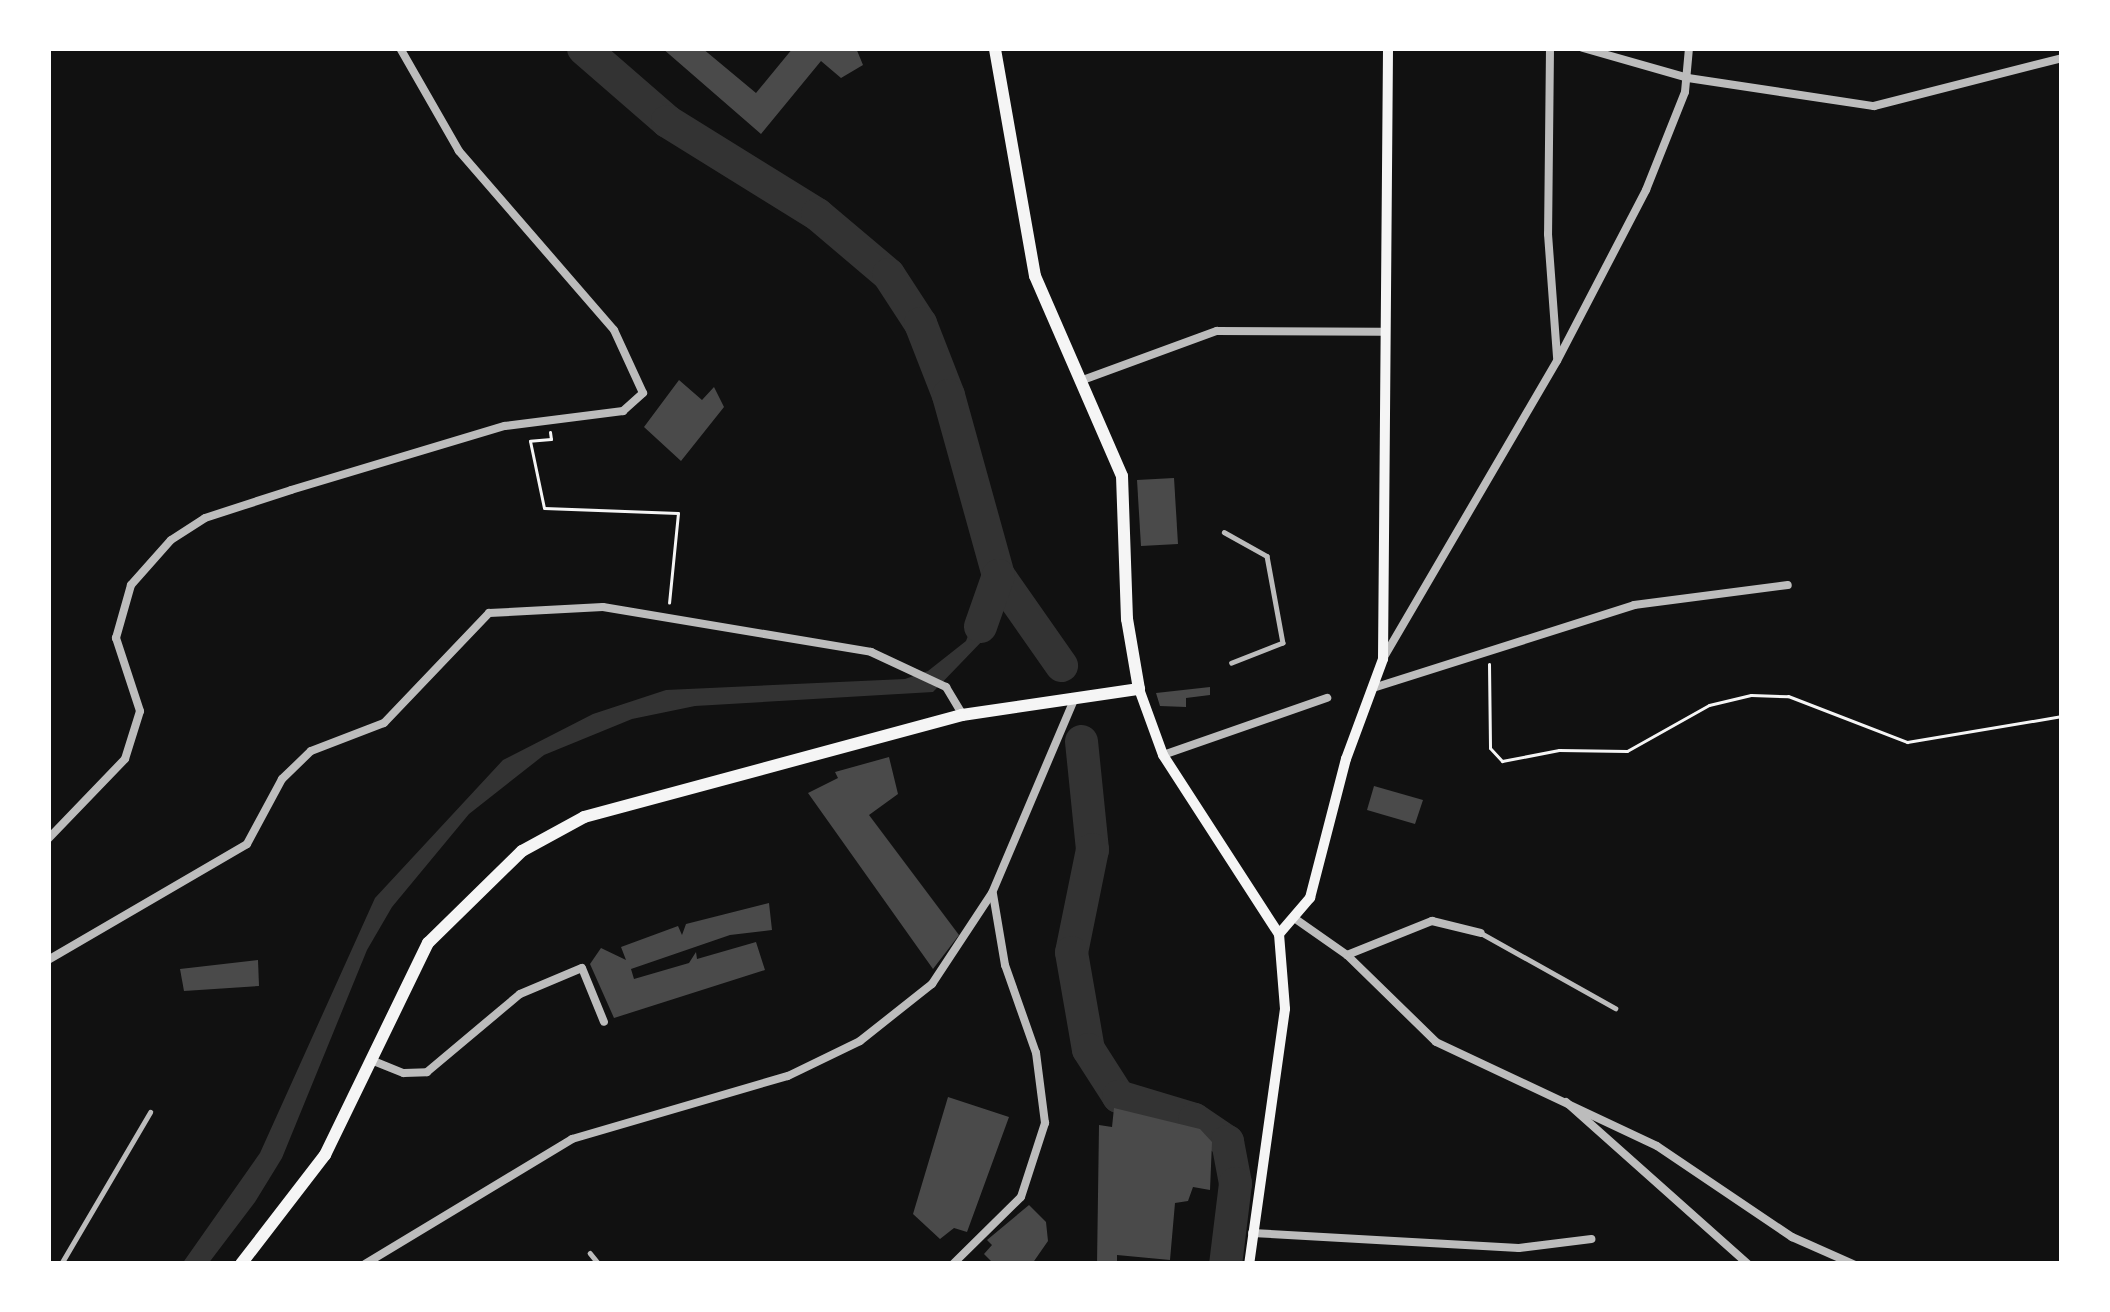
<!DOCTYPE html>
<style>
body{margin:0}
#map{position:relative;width:2110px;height:1312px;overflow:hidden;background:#111;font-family:Quicksand,sans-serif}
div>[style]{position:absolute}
.water>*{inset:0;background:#333}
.river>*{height:33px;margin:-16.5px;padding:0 16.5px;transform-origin:16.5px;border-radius:16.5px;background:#333}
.building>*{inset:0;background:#4a4a4a}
.path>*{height:3px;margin:-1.5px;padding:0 1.5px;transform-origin:1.5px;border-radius:1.5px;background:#f5f5f5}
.service>*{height:4.5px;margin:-2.25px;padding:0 2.25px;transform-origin:2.25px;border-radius:2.25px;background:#bcbcbc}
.minor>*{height:8px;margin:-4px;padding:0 4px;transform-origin:4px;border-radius:4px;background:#bcbcbc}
.secondary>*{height:10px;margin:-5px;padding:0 5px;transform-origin:5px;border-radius:5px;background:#f5f5f5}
.primary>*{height:12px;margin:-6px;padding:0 6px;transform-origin:6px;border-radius:6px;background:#f5f5f5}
span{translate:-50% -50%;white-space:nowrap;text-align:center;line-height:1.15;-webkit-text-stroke:12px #fff;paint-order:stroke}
.frame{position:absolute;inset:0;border:51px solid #fff;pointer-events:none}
</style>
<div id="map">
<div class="water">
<i style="clip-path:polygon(988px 584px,1002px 594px,987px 636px,933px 692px,695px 706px,632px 719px,544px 755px,469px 814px,392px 907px,367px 950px,282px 1158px,255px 1202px,208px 1264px,182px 1264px,260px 1153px,375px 898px,503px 760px,593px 714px,666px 690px,905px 679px,928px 671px,966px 641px)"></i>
</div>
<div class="river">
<i style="left:583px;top:48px;width:111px;rotate:41deg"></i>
<i style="left:667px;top:121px;width:176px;rotate:31.8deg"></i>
<i style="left:817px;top:214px;width:93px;rotate:40.2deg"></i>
<i style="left:888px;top:274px;width:59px;rotate:56.9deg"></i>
<i style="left:920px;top:323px;width:77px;rotate:68.7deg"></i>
<i style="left:948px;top:395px;width:187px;rotate:74.5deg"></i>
<i style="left:998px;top:575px;width:110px;rotate:55deg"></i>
<i style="left:980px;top:626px;width:54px;rotate:-70.6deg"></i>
<i style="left:1081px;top:741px;width:109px;rotate:84.2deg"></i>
<i style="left:1092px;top:849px;width:105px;rotate:101.5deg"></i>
<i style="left:1071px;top:952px;width:98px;rotate:80.1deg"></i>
<i style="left:1088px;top:1049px;width:56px;rotate:57.4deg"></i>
<i style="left:1118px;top:1096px;width:79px;rotate:16.8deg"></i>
<i style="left:1194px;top:1119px;width:40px;rotate:34deg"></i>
<i style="left:1227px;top:1141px;width:43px;rotate:79.2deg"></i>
<i style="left:1235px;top:1183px;width:82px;rotate:97deg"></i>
</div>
<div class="building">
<i style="clip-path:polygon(662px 48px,702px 48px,756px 93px,793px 48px,856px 48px,863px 65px,841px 78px,821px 61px,761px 134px)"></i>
<i style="clip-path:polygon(679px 380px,702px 400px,714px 387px,724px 407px,681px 461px,644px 427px)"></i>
<i style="clip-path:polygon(1174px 478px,1178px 544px,1141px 546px,1137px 480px)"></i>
<i style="clip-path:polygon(1210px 687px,1210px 695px,1186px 698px,1186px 707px,1160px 706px,1156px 693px)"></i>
<i style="clip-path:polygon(889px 757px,898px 794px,869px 815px,959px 935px,933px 969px,808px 793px,838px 778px,835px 772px)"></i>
<i style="clip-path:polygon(1374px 786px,1423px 800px,1415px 824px,1367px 810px)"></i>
<i style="clip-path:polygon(769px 903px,772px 930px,730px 935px,631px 969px,634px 979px,689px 963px,696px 952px,697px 959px,756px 942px,765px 970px,614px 1018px,590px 964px,601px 948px,626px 960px,621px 947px,678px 926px,682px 935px,686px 924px)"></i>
<i style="clip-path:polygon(258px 960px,259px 986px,184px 991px,180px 969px)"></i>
<i style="clip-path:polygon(948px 1097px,1009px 1117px,967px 1232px,954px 1228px,940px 1239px,913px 1214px)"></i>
<i style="clip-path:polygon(1114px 1108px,1200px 1129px,1212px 1142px,1210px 1190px,1193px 1187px,1188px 1201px,1175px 1203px,1170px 1260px,1117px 1255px,1117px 1264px,1097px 1264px,1099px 1125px,1112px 1127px)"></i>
<i style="clip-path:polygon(1029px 1205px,1046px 1222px,1048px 1241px,1032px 1264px,994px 1264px,984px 1254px,992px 1245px,987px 1240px)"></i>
</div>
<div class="path">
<i style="left:550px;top:432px;width:7px;rotate:82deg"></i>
<i style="left:551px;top:439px;width:21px;rotate:175deg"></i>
<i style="left:530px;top:441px;width:68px;rotate:78.2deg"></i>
<i style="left:544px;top:508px;width:134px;rotate:2.1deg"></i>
<i style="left:678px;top:513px;width:90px;rotate:95.7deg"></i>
<i style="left:1489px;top:664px;width:84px;rotate:89.3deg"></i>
<i style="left:1490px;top:748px;width:18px;rotate:47deg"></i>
<i style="left:1502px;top:761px;width:58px;rotate:-10.9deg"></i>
<i style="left:1559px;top:750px;width:68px;rotate:0.8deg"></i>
<i style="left:1627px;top:751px;width:94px;rotate:-29.3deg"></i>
<i style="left:1709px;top:705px;width:43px;rotate:-13.4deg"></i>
<i style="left:1751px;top:695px;width:37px;rotate:2deg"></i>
<i style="left:1788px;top:696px;width:128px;rotate:21.1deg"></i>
<i style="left:1907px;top:742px;width:157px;rotate:-9.5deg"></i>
</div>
<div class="service">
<i style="left:1224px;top:532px;width:49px;rotate:29.2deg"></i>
<i style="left:1267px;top:556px;width:88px;rotate:79.6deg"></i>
<i style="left:1283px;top:643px;width:55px;rotate:158.6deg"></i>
<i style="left:1481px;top:933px;width:154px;rotate:29.2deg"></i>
<i style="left:590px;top:1253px;width:14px;rotate:51deg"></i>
<i style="left:61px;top:1264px;width:176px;rotate:-59.6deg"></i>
</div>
<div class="minor">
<i style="left:1550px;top:48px;width:186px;rotate:90.6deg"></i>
<i style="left:1548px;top:234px;width:124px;rotate:85.8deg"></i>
<i style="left:1583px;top:48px;width:109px;rotate:15.9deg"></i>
<i style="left:1688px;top:78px;width:188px;rotate:8.6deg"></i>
<i style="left:1874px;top:106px;width:194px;rotate:-14.3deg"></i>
<i style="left:1080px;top:381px;width:146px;rotate:-20.1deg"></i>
<i style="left:1217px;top:331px;width:164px;rotate:0.3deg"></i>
<i style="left:1384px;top:657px;width:343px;rotate:-59.7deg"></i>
<i style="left:1557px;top:361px;width:193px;rotate:-62.5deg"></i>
<i style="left:1646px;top:190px;width:105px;rotate:-68.3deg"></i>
<i style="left:1685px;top:92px;width:44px;rotate:-84.8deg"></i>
<i style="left:1373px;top:688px;width:274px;rotate:-17.6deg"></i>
<i style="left:1634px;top:605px;width:155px;rotate:-7.4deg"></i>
<i style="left:1163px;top:755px;width:174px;rotate:-19.2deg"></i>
<i style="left:48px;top:839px;width:111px;rotate:-46.1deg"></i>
<i style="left:125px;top:759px;width:50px;rotate:-72.6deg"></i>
<i style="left:140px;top:711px;width:77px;rotate:-108.2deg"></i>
<i style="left:116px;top:638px;width:55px;rotate:-74.2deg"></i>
<i style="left:131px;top:585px;width:60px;rotate:-48.4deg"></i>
<i style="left:171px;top:540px;width:40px;rotate:-32.9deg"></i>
<i style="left:205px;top:518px;width:90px;rotate:-18deg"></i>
<i style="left:291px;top:490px;width:223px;rotate:-16.7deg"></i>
<i style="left:505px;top:426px;width:119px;rotate:-7.2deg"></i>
<i style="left:623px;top:411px;width:27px;rotate:-42deg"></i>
<i style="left:643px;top:393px;width:69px;rotate:-114.7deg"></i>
<i style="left:614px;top:330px;width:237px;rotate:-130.9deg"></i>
<i style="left:459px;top:151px;width:119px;rotate:-119.8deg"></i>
<i style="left:1297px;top:920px;width:61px;rotate:35deg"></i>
<i style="left:1347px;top:955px;width:124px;rotate:44.3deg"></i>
<i style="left:1436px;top:1042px;width:244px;rotate:25.2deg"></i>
<i style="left:1657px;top:1146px;width:163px;rotate:34deg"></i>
<i style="left:1792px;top:1237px;width:67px;rotate:23.9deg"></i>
<i style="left:1347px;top:955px;width:92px;rotate:-21.8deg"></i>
<i style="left:1432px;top:921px;width:50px;rotate:13.8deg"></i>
<i style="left:48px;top:960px;width:230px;rotate:-30.2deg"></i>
<i style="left:247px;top:844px;width:74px;rotate:-61.7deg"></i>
<i style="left:282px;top:779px;width:40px;rotate:-44deg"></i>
<i style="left:311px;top:751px;width:78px;rotate:-21deg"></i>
<i style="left:384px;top:723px;width:152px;rotate:-46.3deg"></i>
<i style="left:489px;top:613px;width:114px;rotate:-3deg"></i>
<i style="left:603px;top:607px;width:272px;rotate:9.5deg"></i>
<i style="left:871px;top:652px;width:83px;rotate:25deg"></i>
<i style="left:946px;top:687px;width:31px;rotate:59deg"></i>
<i style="left:371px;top:1060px;width:35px;rotate:22deg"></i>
<i style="left:404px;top:1073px;width:23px;rotate:-2deg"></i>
<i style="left:427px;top:1072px;width:121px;rotate:-40deg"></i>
<i style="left:520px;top:994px;width:67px;rotate:-22.8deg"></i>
<i style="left:582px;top:968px;width:58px;rotate:67.8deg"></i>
<i style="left:1566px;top:1102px;width:244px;rotate:41.7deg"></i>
<i style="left:1252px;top:1233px;width:267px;rotate:3.2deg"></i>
<i style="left:1519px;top:1248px;width:73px;rotate:-7.1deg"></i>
<i style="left:365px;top:1264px;width:242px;rotate:-31.1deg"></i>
<i style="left:572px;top:1139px;width:225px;rotate:-16.3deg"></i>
<i style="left:788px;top:1076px;width:80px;rotate:-25.9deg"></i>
<i style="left:860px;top:1041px;width:92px;rotate:-38.4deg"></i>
<i style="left:932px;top:984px;width:109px;rotate:-56.6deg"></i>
<i style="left:992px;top:893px;width:210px;rotate:-67deg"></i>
<i style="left:953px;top:1264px;width:95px;rotate:-44.6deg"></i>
<i style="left:1021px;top:1197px;width:78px;rotate:-72deg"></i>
<i style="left:1045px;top:1123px;width:71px;rotate:-97.3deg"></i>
<i style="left:1036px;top:1053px;width:93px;rotate:-109.4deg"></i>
<i style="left:1005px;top:965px;width:72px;rotate:-99.6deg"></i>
</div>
<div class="secondary">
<i style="left:1139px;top:689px;width:70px;rotate:70deg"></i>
<i style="left:1163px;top:755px;width:213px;rotate:57.1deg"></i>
<i style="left:1279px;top:934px;width:75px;rotate:85.4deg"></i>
<i style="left:1285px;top:1009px;width:258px;rotate:98deg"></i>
<i style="left:1279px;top:934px;width:48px;rotate:-49.3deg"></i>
<i style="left:1310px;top:898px;width:144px;rotate:-75.5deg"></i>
<i style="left:1346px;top:759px;width:107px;rotate:-69.7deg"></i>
<i style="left:1383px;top:659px;width:611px;rotate:-89.53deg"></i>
</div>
<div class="primary">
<i style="left:241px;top:1264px;width:138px;rotate:-52.4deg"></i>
<i style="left:325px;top:1155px;width:236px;rotate:-64.1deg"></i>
<i style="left:428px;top:943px;width:132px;rotate:-44.4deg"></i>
<i style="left:522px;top:851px;width:71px;rotate:-28.7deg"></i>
<i style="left:584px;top:817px;width:392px;rotate:-15.1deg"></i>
<i style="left:962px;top:715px;width:179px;rotate:-8.4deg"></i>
<i style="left:1139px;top:689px;width:71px;rotate:-99.7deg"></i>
<i style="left:1127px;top:619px;width:143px;rotate:-92deg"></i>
<i style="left:1122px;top:476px;width:218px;rotate:-113.5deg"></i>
<i style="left:1035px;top:276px;width:231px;rotate:-100deg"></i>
</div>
<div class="frame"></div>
</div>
